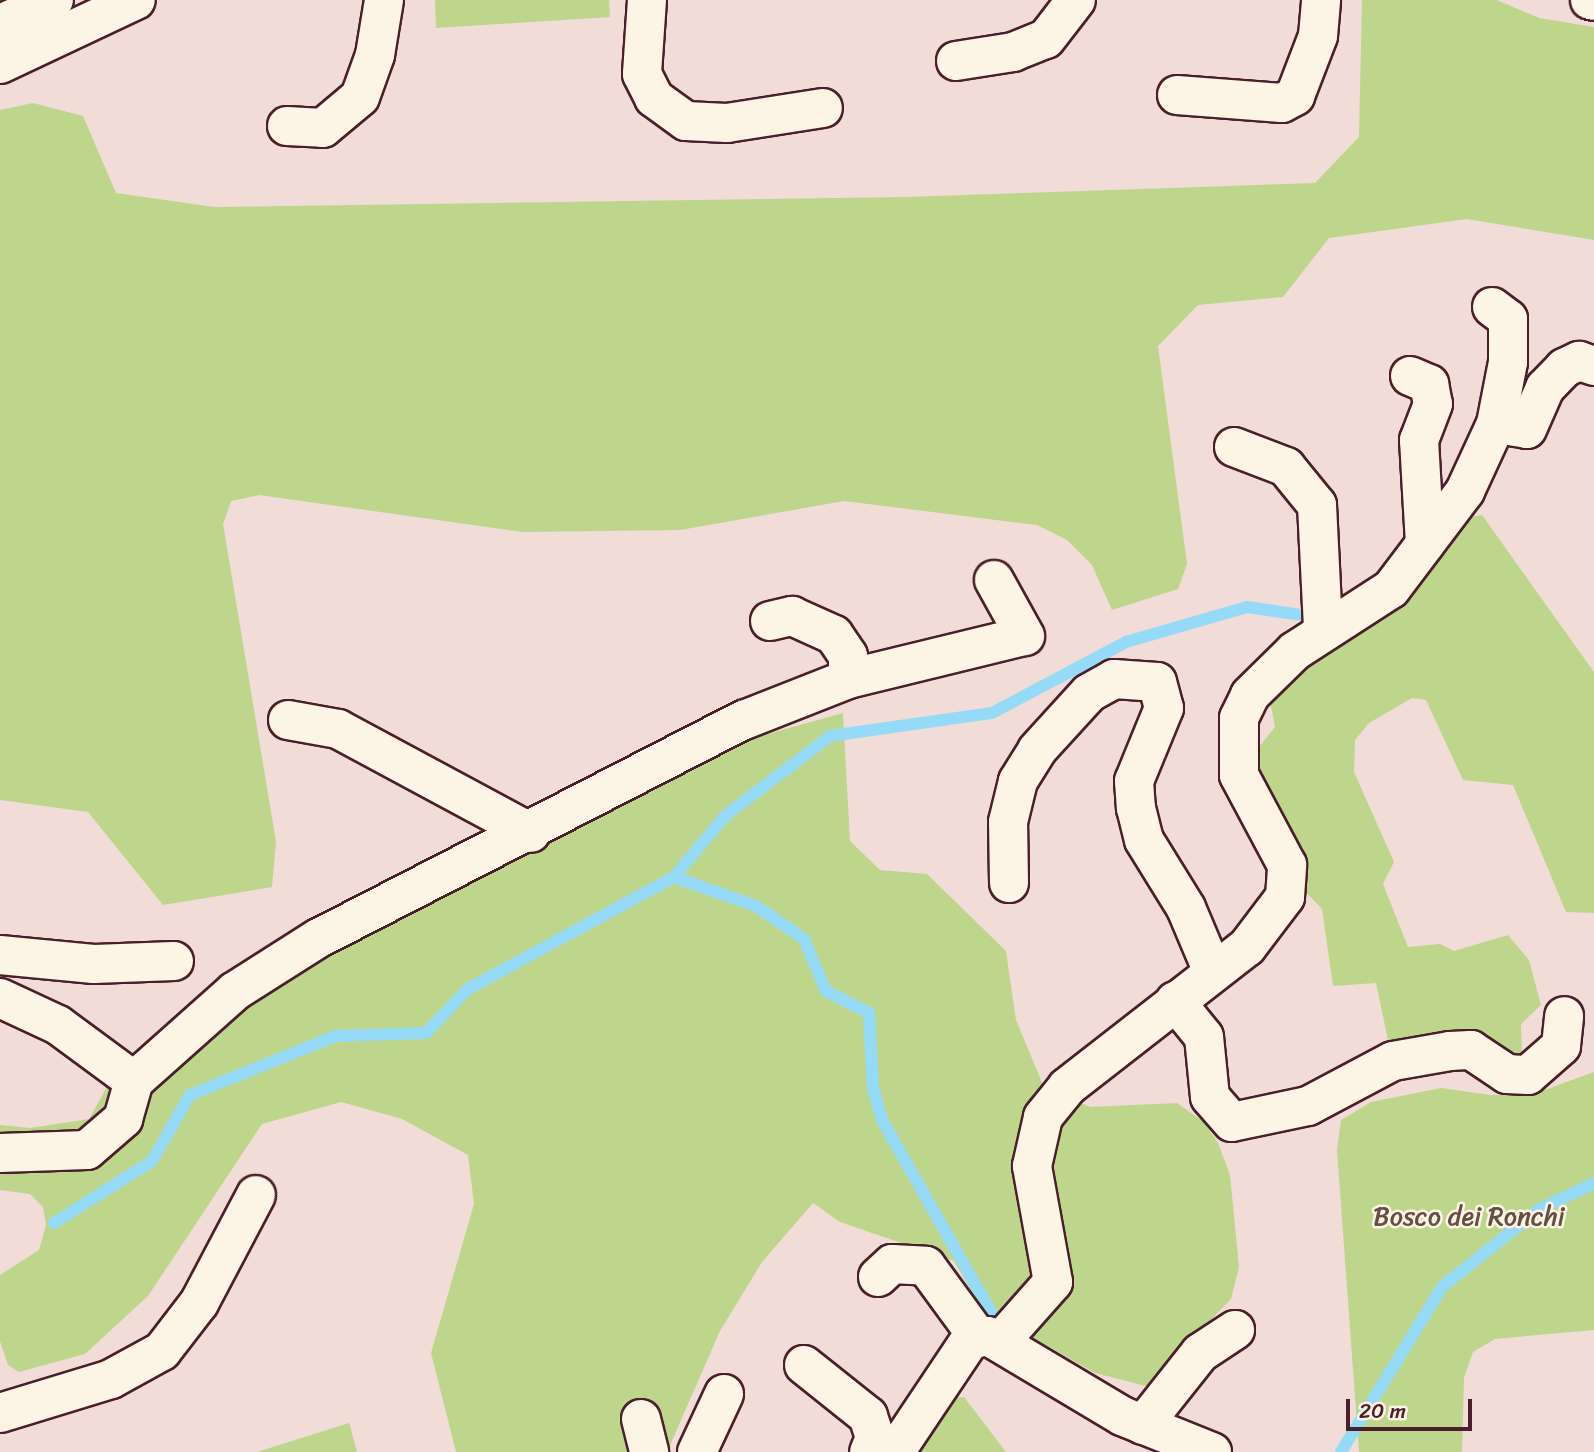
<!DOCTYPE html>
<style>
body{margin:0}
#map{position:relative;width:1594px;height:1452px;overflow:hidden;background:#f1dcd7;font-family:Sriracha,sans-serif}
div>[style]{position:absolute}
.green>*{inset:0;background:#bdd68c}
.stream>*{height:12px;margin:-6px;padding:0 6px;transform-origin:6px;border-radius:6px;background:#95dbf8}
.roads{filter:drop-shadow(2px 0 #4a1f2b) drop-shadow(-2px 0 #4a1f2b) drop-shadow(0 2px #4a1f2b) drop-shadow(0 -2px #4a1f2b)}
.minor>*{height:38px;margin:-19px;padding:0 19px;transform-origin:19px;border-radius:19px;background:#fcf5e5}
span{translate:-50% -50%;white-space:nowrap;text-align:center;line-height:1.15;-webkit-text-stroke:5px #fcf5e5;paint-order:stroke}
.park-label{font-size:26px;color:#674d43}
.scale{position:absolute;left:1346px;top:1399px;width:126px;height:32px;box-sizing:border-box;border:4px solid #4a1f2b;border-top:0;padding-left:9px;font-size:21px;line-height:24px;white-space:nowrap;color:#4a1f2b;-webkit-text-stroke:5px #fcf5e5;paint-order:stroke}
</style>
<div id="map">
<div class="green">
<i style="clip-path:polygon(435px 0,609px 0,610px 17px,436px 28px)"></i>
<i style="clip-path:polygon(1362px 0,1497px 0,1539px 18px,1594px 27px,1594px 240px,1467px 219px,1329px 238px,1283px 297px,1198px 305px,1158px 346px,1187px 564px,1178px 589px,1112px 610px,1092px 565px,1067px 540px,1037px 525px,844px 501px,680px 530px,523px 532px,259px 495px,231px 501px,223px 524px,276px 842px,272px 887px,163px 905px,88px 812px,0 800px,0 110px,33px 103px,83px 116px,116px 193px,214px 207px,906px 197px,1315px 183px,1359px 137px)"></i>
<i style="clip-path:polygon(1482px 515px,1594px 672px,1594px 913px,1566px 912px,1513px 785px,1463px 780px,1426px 700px,1412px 698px,1369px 723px,1355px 740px,1354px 772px,1394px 862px,1383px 884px,1408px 947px,1440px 944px,1454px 951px,1508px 935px,1529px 960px,1541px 1005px,1521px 1024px,1522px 1055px,1511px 1058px,1395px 1044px,1388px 1040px,1376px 983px,1333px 986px,1322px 909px,1303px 889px,1251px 757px,1275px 727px,1270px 701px,1278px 679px,1467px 518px)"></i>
<i style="clip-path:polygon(843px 713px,850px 841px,880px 870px,927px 874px,1006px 951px,1016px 1020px,1043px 1085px,1090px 1107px,1177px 1103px,1204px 1122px,1218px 1143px,1230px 1175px,1239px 1267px,1231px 1299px,1146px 1386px,1095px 1373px,981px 1308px,954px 1261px,840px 1222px,813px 1203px,762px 1262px,720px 1331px,667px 1452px,456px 1452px,431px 1353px,474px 1204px,468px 1155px,402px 1119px,341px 1102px,262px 1124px,148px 1296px,85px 1354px,19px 1372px,8px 1365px,0 1341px,0 1275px,39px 1250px,46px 1225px,43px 1207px,30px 1194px,0 1190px,0 1125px,30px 1128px,89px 1119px,115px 1073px,317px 958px,746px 740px)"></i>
<i style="clip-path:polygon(1594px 1072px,1594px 1330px,1495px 1339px,1473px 1352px,1464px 1377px,1462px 1452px,1359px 1452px,1337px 1150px,1341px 1120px,1371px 1102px,1441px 1088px,1491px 1095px,1539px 1092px)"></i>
<i style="clip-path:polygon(964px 1397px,1006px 1452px,906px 1452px,947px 1398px)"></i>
<i style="clip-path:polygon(349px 1422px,357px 1452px,257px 1452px,349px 1423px)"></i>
</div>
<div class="stream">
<i style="left:674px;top:877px;width:87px;rotate:19.5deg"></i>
<i style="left:756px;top:906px;width:58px;rotate:34.5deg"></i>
<i style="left:804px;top:939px;width:56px;rotate:67.1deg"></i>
<i style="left:826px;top:991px;width:48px;rotate:27.1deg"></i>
<i style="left:869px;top:1013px;width:75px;rotate:86.9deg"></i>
<i style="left:873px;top:1088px;width:33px;rotate:74deg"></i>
<i style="left:882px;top:1120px;width:221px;rotate:60.4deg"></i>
<i style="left:54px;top:1223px;width:116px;rotate:-32.3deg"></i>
<i style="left:152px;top:1161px;width:76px;rotate:-60.1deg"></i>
<i style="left:190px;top:1095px;width:157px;rotate:-22deg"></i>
<i style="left:336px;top:1036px;width:90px;rotate:-1.9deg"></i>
<i style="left:426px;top:1033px;width:61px;rotate:-46.3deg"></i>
<i style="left:468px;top:989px;width:234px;rotate:-28.5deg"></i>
<i style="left:674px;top:877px;width:80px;rotate:-50.1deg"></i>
<i style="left:725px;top:816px;width:132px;rotate:-37.3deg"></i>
<i style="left:830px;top:736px;width:164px;rotate:-8.1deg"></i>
<i style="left:992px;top:713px;width:152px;rotate:-27.9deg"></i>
<i style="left:1126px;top:642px;width:126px;rotate:-16.1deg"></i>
<i style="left:1247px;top:607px;width:56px;rotate:8.3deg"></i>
<i style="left:1341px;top:1452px;width:193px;rotate:-58.5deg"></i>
<i style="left:1442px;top:1287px;width:123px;rotate:-38.7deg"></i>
<i style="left:1538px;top:1210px;width:62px;rotate:-25.7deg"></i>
</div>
<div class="roads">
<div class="minor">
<i style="left:647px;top:0;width:74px;rotate:93.9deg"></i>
<i style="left:642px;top:74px;width:27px;rotate:63deg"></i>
<i style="left:654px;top:98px;width:39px;rotate:36deg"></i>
<i style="left:686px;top:121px;width:41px;rotate:2.8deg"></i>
<i style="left:727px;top:123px;width:97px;rotate:-8.9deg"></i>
<i style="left:1590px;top:0;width:4px;rotate:14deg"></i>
<i style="left:0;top:24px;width:59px;rotate:-24deg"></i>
<i style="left:956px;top:61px;width:58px;rotate:-9deg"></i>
<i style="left:1013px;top:52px;width:35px;rotate:-22deg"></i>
<i style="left:1046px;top:39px;width:49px;rotate:-52.4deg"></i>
<i style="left:0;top:64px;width:150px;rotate:-25.2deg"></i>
<i style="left:1177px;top:95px;width:105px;rotate:4.4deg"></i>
<i style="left:1282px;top:103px;width:15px;rotate:-28deg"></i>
<i style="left:1295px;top:96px;width:64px;rotate:-69deg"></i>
<i style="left:1318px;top:36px;width:36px;rotate:-85deg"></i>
<i style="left:287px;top:126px;width:36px;rotate:3deg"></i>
<i style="left:323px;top:128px;width:48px;rotate:-40deg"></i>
<i style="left:360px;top:97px;width:45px;rotate:-70.3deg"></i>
<i style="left:375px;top:55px;width:56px;rotate:-80.7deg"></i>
<i style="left:1410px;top:376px;width:21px;rotate:23deg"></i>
<i style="left:1429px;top:384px;width:20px;rotate:79deg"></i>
<i style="left:1433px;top:404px;width:39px;rotate:111deg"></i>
<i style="left:1419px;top:440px;width:104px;rotate:86.7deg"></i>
<i style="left:1496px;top:424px;width:31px;rotate:9deg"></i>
<i style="left:1527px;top:429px;width:45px;rotate:-66.3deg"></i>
<i style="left:1545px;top:388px;width:28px;rotate:-46deg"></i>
<i style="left:1564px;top:368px;width:17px;rotate:-25deg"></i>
<i style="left:1579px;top:361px;width:16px;rotate:18deg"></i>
<i style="left:1234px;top:447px;width:56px;rotate:21deg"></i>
<i style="left:1286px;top:467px;width:49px;rotate:50.8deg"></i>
<i style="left:1317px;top:505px;width:124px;rotate:87.2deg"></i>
<i style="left:770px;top:621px;width:23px;rotate:-13deg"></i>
<i style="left:792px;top:616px;width:46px;rotate:24.3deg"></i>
<i style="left:834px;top:635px;width:25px;rotate:56deg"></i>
<i style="left:848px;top:656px;width:23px;rotate:90deg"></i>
<i style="left:288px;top:720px;width:51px;rotate:10.2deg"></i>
<i style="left:338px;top:729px;width:219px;rotate:28.3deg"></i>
<i style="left:1009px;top:883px;width:61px;rotate:-90.9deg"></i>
<i style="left:1008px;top:822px;width:42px;rotate:-76.3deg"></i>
<i style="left:1018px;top:781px;width:36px;rotate:-58deg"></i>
<i style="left:1037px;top:750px;width:77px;rotate:-47.6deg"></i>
<i style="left:1089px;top:693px;width:29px;rotate:-29deg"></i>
<i style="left:1114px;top:679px;width:43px;rotate:4deg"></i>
<i style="left:1157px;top:682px;width:27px;rotate:75deg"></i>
<i style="left:1164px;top:708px;width:79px;rotate:112.3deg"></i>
<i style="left:1134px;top:781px;width:27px;rotate:86deg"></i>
<i style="left:1136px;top:808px;width:33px;rotate:76deg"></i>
<i style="left:1144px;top:840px;width:80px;rotate:58.3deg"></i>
<i style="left:1186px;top:908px;width:69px;rotate:67.1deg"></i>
<i style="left:0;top:955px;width:94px;rotate:5.5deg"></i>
<i style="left:94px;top:964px;width:80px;rotate:-2.1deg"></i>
<i style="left:0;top:998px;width:64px;rotate:25deg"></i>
<i style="left:58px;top:1025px;width:94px;rotate:36.4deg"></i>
<i style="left:1175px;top:1001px;width:46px;rotate:51.1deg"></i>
<i style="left:1204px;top:1037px;width:60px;rotate:84.3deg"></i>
<i style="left:1210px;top:1097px;width:33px;rotate:49deg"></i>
<i style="left:1232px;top:1122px;width:78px;rotate:-11.9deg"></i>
<i style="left:1308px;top:1106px;width:96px;rotate:-27.9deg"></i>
<i style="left:1393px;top:1061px;width:58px;rotate:-10deg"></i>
<i style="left:1450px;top:1051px;width:21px;rotate:-3deg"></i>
<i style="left:1471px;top:1050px;width:43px;rotate:33.7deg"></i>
<i style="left:1507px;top:1074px;width:21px;rotate:3deg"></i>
<i style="left:1528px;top:1075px;width:44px;rotate:-41.3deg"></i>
<i style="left:1561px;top:1046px;width:30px;rotate:-84deg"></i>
<i style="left:0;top:1153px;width:87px;rotate:-2deg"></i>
<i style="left:87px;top:1150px;width:48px;rotate:-40.7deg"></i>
<i style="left:123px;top:1119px;width:40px;rotate:-74deg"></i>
<i style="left:134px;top:1081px;width:135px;rotate:-41.7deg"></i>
<i style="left:235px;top:991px;width:97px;rotate:-32.4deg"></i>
<i style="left:317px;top:939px;width:480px;rotate:-27.2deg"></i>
<i style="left:744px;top:720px;width:112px;rotate:-21.5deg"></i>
<i style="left:848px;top:679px;width:182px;rotate:-13.7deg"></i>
<i style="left:1025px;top:636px;width:64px;rotate:-119deg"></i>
<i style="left:878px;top:1277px;width:19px;rotate:-43deg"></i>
<i style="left:892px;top:1264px;width:34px;rotate:3deg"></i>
<i style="left:926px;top:1266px;width:88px;rotate:53.8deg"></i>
<i style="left:1000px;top:1342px;width:80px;rotate:-48.5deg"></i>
<i style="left:1053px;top:1282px;width:118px;rotate:-100.3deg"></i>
<i style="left:1032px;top:1166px;width:50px;rotate:-77.3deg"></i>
<i style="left:1043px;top:1117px;width:38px;rotate:-51deg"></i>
<i style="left:1067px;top:1087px;width:228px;rotate:-37.9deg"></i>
<i style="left:1247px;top:947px;width:63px;rotate:-52.8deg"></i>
<i style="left:1285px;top:897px;width:32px;rotate:-86deg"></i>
<i style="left:1287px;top:865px;width:102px;rotate:-118.1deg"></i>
<i style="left:1239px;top:775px;width:57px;rotate:-90deg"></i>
<i style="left:1239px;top:718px;width:25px;rotate:-64deg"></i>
<i style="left:1250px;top:695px;width:63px;rotate:-44.4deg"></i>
<i style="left:1295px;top:651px;width:114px;rotate:-32.9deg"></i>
<i style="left:1391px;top:589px;width:123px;rotate:-52.9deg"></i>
<i style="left:1465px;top:491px;width:74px;rotate:-65.2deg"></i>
<i style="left:1496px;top:424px;width:63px;rotate:-79deg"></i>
<i style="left:1508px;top:362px;width:43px;rotate:-90deg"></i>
<i style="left:1508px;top:319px;width:20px;rotate:-143deg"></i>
<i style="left:804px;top:1365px;width:82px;rotate:38.6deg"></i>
<i style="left:868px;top:1416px;width:23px;rotate:72deg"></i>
<i style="left:875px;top:1438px;width:15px;rotate:113deg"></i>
<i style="left:0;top:1413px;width:116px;rotate:-17deg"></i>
<i style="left:111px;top:1379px;width:58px;rotate:-28.8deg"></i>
<i style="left:162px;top:1351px;width:61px;rotate:-52.4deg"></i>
<i style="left:199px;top:1303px;width:122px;rotate:-62.2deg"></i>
<i style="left:641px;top:1419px;width:34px;rotate:76deg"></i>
<i style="left:1143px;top:1425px;width:92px;rotate:-51.6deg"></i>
<i style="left:1200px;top:1353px;width:42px;rotate:-33.3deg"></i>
<i style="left:697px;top:1452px;width:64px;rotate:-65deg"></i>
<i style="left:895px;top:1452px;width:135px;rotate:-56.2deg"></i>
<i style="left:970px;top:1340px;width:18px;rotate:-13deg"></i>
<i style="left:988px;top:1336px;width:156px;rotate:30.8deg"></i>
<i style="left:1122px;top:1416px;width:97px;rotate:21.8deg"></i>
</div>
</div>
<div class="park-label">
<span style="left:1469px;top:1217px">Bosco dei Ronchi</span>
</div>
<div class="scale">20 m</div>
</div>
